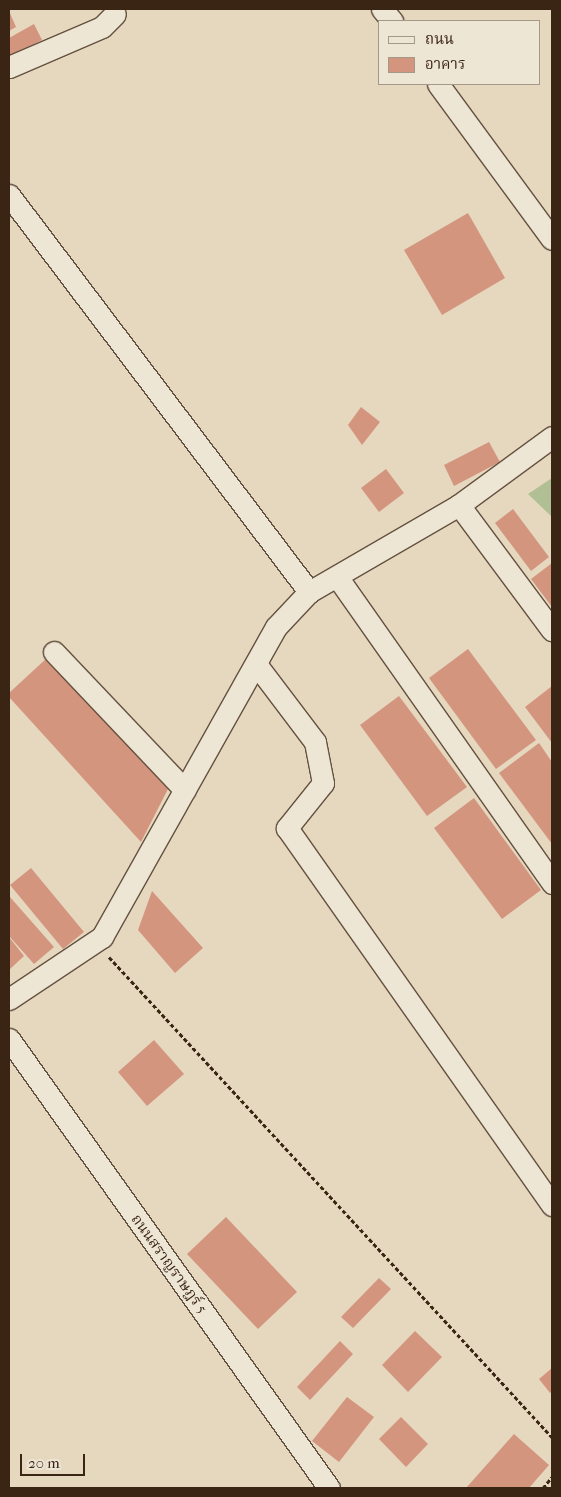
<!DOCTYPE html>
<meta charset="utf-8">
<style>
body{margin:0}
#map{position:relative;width:561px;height:1497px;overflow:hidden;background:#e5d8bf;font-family:"IM FELL French Canon","Noto Serif Thai",serif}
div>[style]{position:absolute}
.green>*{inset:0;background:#b1bf95}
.building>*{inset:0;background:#d4957f}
.path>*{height:3px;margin-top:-1.5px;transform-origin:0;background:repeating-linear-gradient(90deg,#3a2414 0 4px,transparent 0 6.5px)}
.roads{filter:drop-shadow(1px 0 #65513f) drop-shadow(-1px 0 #65513f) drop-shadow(0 1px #65513f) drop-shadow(0 -1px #65513f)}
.minor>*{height:21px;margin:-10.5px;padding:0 10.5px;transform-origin:10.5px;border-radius:10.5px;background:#eee6d5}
span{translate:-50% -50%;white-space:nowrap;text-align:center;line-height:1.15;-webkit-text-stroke:4px #eee6d5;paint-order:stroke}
.street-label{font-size:15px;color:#3a2414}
.frame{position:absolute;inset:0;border:10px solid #3a2414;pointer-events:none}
.legend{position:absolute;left:378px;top:20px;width:162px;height:65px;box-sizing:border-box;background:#eee6d5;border:1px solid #a69888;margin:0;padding:6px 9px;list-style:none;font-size:15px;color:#3a2414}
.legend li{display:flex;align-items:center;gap:10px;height:25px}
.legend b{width:25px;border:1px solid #a69888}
.scale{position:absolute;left:20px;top:1454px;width:65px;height:22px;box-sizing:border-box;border:2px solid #3a2414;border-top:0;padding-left:6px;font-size:15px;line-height:18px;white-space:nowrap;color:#3a2414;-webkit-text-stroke:4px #eee6d5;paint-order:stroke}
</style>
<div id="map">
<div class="green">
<i style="clip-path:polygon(552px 478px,552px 517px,528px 494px)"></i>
</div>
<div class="building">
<i style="clip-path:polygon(9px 11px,16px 27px,9px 31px)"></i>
<i style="clip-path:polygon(34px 24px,42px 40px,9px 57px,9px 38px)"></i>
<i style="clip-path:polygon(468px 213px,505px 278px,442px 315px,404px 250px)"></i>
<i style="clip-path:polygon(361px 407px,380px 422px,362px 445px,348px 425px)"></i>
<i style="clip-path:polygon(489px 442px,500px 462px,454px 486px,444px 465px)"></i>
<i style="clip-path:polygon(386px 469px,404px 493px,379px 512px,361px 488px)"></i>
<i style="clip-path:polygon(513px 509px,549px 557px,531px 571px,495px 523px)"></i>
<i style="clip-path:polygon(552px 563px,552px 607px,531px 579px)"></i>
<i style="clip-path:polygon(468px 649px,536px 740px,496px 769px,429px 678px)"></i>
<i style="clip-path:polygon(48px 657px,168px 789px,141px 842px,9px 697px,9px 693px)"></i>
<i style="clip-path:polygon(552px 686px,552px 743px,525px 707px)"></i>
<i style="clip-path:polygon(399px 696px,467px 787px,427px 816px,360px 725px)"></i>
<i style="clip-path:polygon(539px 743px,552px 762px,552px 844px,499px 773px)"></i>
<i style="clip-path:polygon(474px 798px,541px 890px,502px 919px,434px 828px)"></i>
<i style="clip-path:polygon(31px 868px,84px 932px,63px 949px,10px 885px)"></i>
<i style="clip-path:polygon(152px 891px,203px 948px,175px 973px,138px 930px)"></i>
<i style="clip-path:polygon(10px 897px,54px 947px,34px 964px,9px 936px)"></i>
<i style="clip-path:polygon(9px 937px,24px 956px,9px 970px)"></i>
<i style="clip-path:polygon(154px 1040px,184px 1074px,147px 1106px,118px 1072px)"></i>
<i style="clip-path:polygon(226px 1217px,297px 1292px,258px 1329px,187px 1254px)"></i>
<i style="clip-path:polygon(379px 1278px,391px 1289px,353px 1328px,341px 1317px)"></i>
<i style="clip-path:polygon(415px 1331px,442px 1357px,408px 1392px,382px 1365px)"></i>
<i style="clip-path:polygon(340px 1341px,353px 1354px,310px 1400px,297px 1387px)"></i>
<i style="clip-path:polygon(552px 1368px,552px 1391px,550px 1393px,539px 1379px)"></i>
<i style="clip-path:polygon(347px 1397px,374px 1417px,339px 1462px,312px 1441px)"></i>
<i style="clip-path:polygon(401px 1417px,428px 1444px,406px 1467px,379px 1439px)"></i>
<i style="clip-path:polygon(514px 1434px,549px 1465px,529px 1488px,466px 1488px)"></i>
</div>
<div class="path">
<i style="left:109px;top:957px;width:653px;rotate:47.3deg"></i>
<i style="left:543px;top:1488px;width:14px;rotate:-51deg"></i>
</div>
<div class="roads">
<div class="minor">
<i style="left:382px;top:9px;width:16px;rotate:50deg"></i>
<i style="left:9px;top:67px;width:101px;rotate:-23.3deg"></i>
<i style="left:102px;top:27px;width:18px;rotate:-45deg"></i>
<i style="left:438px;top:84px;width:192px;rotate:53.7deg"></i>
<i style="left:9px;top:195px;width:498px;rotate:52.9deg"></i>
<i style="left:459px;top:505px;width:156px;rotate:53.4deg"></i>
<i style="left:338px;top:578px;width:373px;rotate:54.9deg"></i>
<i style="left:54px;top:652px;width:190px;rotate:46.5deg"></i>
<i style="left:256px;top:664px;width:98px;rotate:52.9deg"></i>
<i style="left:315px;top:742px;width:42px;rotate:79deg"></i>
<i style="left:323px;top:783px;width:58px;rotate:128.7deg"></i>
<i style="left:287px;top:828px;width:461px;rotate:54.9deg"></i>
<i style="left:9px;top:999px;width:112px;rotate:-33.7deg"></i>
<i style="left:102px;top:937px;width:355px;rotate:-60.7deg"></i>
<i style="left:276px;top:627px;width:48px;rotate:-46.7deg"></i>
<i style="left:309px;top:592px;width:173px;rotate:-30.1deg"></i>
<i style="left:459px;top:505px;width:115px;rotate:-36.2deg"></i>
<i style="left:9px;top:1039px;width:551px;rotate:54.52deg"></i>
</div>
</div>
<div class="street-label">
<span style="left:169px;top:1264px;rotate:54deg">ถนนสราญราษฎร์ 5</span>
</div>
<div class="frame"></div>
<ul class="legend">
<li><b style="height:6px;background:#eee6d5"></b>ถนน</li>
<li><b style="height:14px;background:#d4957f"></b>อาคาร</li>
</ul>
<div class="scale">20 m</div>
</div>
